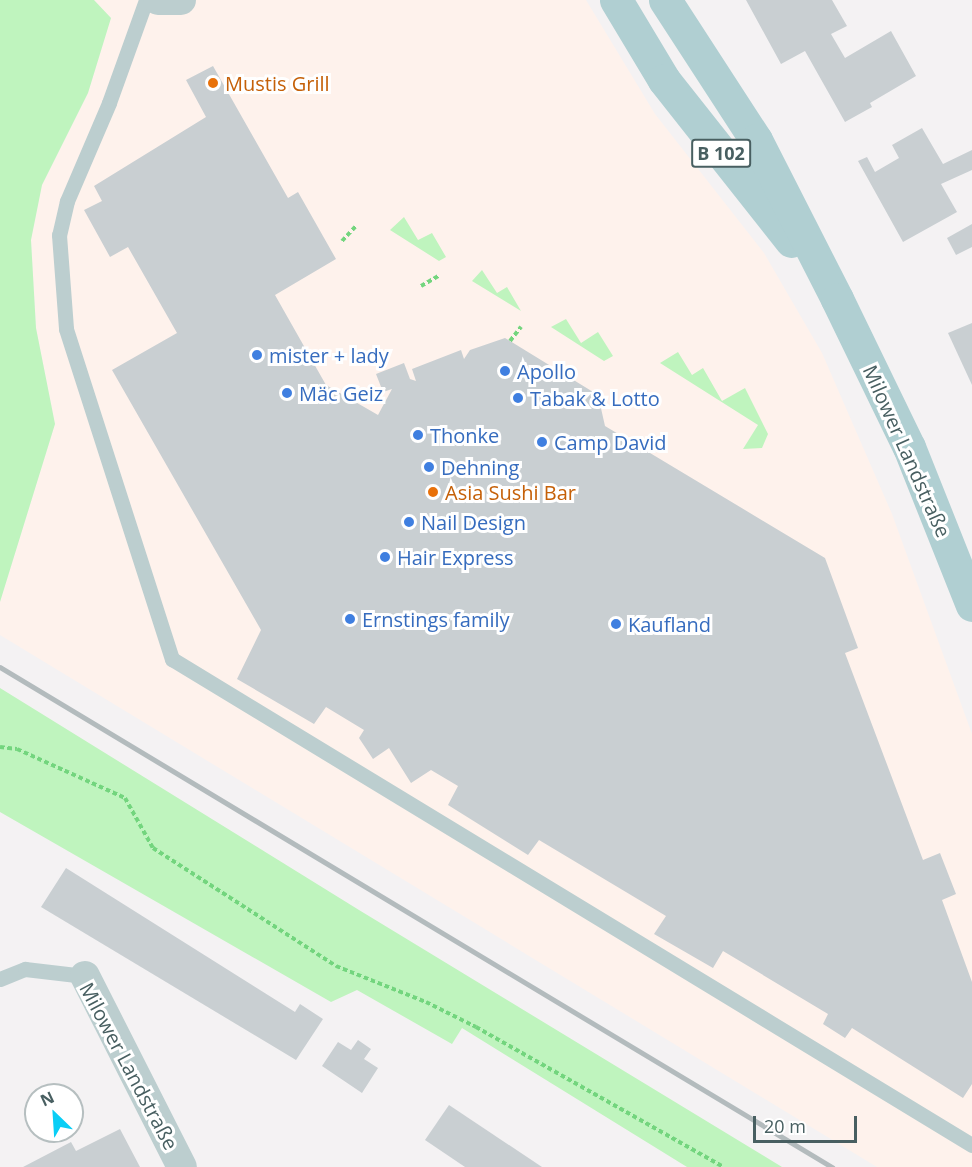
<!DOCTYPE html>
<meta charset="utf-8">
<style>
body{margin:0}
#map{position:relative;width:972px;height:1167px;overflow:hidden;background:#f4f2f3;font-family:"Open Sans",sans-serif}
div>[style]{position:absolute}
.commercial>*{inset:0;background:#fef2ec}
.green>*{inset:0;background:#bff4be}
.building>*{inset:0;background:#c9cfd2}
.path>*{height:4px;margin-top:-2px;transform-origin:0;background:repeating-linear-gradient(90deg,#73d57e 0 4.5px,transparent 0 7.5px)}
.lane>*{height:15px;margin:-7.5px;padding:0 7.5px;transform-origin:7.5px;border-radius:7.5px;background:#bccecf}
.street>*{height:30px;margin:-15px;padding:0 15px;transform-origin:15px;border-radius:15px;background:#bccecf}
.primary>*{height:33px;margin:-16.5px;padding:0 16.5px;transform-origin:16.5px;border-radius:16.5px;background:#b0cfd2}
.rail>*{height:4.5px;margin:-2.25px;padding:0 2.25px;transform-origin:2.25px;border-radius:2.25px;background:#b3bbbd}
.dots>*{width:16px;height:16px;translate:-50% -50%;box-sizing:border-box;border:3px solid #fff;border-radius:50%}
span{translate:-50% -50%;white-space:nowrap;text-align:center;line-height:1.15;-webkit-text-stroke:6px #fff;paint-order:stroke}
.shield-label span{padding:2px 4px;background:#fff;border:2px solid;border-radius:4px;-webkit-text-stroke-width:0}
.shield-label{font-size:18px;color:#485f61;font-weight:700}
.food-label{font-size:20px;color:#c56008}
.left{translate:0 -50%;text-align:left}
.shop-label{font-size:20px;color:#366cbe}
.street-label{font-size:20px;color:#485f61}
.north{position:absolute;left:24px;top:1083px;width:60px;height:60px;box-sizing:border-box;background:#fff;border:2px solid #b6bfc0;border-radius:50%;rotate:335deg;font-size:16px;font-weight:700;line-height:24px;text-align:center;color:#485f61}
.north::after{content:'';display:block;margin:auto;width:21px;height:27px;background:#0acef6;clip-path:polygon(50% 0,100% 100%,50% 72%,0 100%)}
.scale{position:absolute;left:753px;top:1116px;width:104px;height:27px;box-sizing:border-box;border:3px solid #485f61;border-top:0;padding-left:8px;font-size:18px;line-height:21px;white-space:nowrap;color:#485f61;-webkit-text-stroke:4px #fff;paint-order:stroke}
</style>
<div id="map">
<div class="commercial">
<i style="clip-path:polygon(94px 0,586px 0,655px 114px,764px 253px,822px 353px,892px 514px,972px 734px,972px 1167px,877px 1167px,0 635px,0 602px,55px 424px,36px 328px,31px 240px,42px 185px,88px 93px,111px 18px)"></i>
</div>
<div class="green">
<i style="clip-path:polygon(0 0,94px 0,111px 18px,88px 93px,42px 185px,31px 240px,36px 328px,55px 424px,0 602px)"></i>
<i style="clip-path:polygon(404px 217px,418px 240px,432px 233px,446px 257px,439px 261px,390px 230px)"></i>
<i style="clip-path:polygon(482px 270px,497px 293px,507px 287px,521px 311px,472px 281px)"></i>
<i style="clip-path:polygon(566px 319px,581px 343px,598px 332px,613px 356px,604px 361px,551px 327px)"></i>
<i style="clip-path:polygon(678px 352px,692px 375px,703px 368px,722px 401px,745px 388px,768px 434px,762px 448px,743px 449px,758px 425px,660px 363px)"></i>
<i style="clip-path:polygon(0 688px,359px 910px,782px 1167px,687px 1167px,462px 1028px,452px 1044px,357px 990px,331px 1002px,0 812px)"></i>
</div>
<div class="building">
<i style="clip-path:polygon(746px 0,832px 0,847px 26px,831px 34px,845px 58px,891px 31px,916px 76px,870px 103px,872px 107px,845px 122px,805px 51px,781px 64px)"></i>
<i style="clip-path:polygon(213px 66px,288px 198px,298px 192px,336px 259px,275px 295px,326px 385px,378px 415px,392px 389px,383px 392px,376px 374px,404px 363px,410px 379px,416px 381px,412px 369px,461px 350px,464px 359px,470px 350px,505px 338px,598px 395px,605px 426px,825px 558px,858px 648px,845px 653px,923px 860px,940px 853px,956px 894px,942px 900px,972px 982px,972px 1084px,963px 1098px,852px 1028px,845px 1038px,823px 1024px,828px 1014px,723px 951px,713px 968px,654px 934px,666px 916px,539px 840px,528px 855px,448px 805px,458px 786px,431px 770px,411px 783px,389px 748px,373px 759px,359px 738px,364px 730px,326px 707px,314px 724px,237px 679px,261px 630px,112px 370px,177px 333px,128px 247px,110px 257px,84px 210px,102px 201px,94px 186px,206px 117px,186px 80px)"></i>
<i style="clip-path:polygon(922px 128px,943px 164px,972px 150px,972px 170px,941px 184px,957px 212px,903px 242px,858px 161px,867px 157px,875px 172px,899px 158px,892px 145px)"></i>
<i style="clip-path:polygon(972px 224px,972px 247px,956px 255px,947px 238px)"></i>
<i style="clip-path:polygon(972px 323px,972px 385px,948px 333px)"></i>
<i style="clip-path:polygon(66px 868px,295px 1012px,300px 1004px,323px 1019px,296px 1060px,41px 907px)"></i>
<i style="clip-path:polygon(358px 1040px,371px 1049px,364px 1059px,378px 1068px,362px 1093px,322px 1066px,338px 1042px,351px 1050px)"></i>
<i style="clip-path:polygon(449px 1105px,542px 1167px,465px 1167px,425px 1140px)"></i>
<i style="clip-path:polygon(120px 1129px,140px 1167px,23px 1167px,71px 1142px,76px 1151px)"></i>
</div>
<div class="path">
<i style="left:342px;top:241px;width:21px;rotate:-47deg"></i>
<i style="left:421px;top:286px;width:22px;rotate:-30deg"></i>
<i style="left:510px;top:341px;width:18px;rotate:-52deg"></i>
<i style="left:0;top:747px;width:17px;rotate:7deg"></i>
<i style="left:17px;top:749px;width:119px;rotate:24.4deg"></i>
<i style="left:125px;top:798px;width:57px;rotate:60.8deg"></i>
<i style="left:153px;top:848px;width:218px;rotate:32.8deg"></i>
<i style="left:336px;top:966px;width:97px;rotate:21.8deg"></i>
<i style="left:426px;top:1002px;width:56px;rotate:26.6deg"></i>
<i style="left:476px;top:1027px;width:284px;rotate:29.5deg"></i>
</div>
<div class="lane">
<i style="left:146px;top:0;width:109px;rotate:109.8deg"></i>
<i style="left:109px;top:103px;width:107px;rotate:113.2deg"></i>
<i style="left:67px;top:201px;width:35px;rotate:103deg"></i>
<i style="left:59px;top:235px;width:94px;rotate:85.7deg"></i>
<i style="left:66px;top:329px;width:347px;rotate:72.2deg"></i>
<i style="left:172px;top:659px;width:936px;rotate:31.28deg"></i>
<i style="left:0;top:979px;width:27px;rotate:-22deg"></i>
<i style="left:25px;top:969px;width:60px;rotate:6.7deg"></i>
</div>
<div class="street">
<i style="left:158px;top:0;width:23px"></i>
<i style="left:85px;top:976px;width:214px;rotate:63.1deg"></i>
</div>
<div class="primary">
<i style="left:616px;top:0;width:93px;rotate:59deg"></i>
<i style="left:664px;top:80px;width:205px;rotate:51.7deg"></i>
<i style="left:665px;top:0;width:167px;rotate:57deg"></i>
<i style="left:756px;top:140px;width:178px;rotate:63deg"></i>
<i style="left:837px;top:299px;width:165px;rotate:64.1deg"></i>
<i style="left:909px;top:447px;width:170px;rotate:68.3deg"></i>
</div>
<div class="rail">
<i style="left:0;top:667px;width:971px;rotate:31deg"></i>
</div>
<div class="dots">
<i style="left:213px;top:83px;background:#e8710a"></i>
<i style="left:257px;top:355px;background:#3f7fe0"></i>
<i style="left:505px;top:371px;background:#3f7fe0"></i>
<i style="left:287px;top:393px;background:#3f7fe0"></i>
<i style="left:518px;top:398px;background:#3f7fe0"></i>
<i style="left:418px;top:435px;background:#3f7fe0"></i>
<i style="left:542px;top:442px;background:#3f7fe0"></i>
<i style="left:429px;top:467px;background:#3f7fe0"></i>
<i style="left:433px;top:492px;background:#e8710a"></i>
<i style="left:409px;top:522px;background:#3f7fe0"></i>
<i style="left:385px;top:557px;background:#3f7fe0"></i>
<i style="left:350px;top:619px;background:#3f7fe0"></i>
<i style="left:616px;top:624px;background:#3f7fe0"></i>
</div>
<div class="shield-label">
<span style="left:721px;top:153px">B 102</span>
</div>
<div class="food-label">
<span class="left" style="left:225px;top:83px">Mustis Grill</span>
<span class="left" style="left:445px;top:492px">Asia Sushi Bar</span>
</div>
<div class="shop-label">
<span class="left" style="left:269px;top:355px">mister + lady</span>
<span class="left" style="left:517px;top:371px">Apollo</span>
<span class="left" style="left:299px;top:393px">Mäc Geiz</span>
<span class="left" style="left:530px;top:398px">Tabak &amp; Lotto</span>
<span class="left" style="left:430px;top:435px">Thonke</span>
<span class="left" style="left:554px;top:442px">Camp David</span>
<span class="left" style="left:441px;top:467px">Dehning</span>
<span class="left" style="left:421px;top:522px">Nail Design</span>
<span class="left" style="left:397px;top:557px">Hair Express</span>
<span class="left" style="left:362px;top:619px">Ernstings family</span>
<span class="left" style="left:628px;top:624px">Kaufland</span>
</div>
<div class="street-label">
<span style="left:907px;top:451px;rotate:66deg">Milower Landstraße</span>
<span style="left:129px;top:1066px;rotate:62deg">Milower Landstraße</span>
</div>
<div class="north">N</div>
<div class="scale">20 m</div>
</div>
